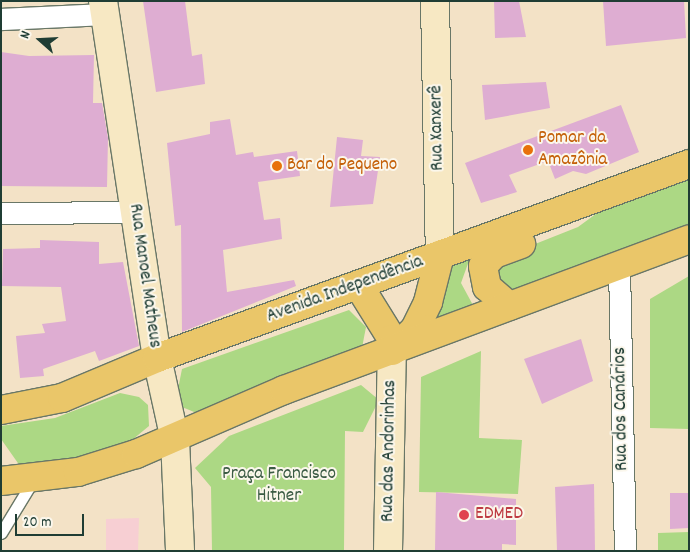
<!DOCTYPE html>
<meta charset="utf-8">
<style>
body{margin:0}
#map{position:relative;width:690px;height:552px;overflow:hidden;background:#f3e2c6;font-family:Dekko,sans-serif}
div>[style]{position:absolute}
.built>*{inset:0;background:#f7cfd3}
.green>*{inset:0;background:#acd884}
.building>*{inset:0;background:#deadd2}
.roads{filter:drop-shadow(1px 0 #697767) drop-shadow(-1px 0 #697767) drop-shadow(0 1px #697767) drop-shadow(0 -1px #697767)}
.lane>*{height:11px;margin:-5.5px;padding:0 5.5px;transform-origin:5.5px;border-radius:5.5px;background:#fff}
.street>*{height:21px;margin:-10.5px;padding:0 10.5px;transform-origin:10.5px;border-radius:10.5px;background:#fff}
.secondary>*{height:28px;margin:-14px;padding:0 14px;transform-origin:14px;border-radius:14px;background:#f7e8c3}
.primary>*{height:28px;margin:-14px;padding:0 14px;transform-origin:14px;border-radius:14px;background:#eac669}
.dots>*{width:14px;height:14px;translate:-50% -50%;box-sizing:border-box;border:2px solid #fbf7ec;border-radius:50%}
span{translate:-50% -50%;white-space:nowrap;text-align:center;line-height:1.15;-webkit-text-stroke:4px #fbf7ec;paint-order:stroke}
.street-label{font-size:19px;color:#1f3d34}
.food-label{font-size:19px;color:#c56008}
.left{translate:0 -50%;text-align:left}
.park-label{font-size:19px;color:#3b5c44}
.health-label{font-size:19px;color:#be3a42}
.frame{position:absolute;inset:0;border:2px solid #1f3d34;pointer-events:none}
.north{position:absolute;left:15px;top:15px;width:50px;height:50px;-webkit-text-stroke:4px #fbf7ec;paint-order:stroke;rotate:289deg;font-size:14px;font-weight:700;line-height:20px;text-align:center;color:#1f3d34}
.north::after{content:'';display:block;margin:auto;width:18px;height:22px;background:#1f3d34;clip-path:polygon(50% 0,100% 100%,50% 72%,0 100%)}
.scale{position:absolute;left:15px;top:514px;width:69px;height:22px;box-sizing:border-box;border:2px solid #1f3d34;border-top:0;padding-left:6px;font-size:15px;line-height:18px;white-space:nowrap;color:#1f3d34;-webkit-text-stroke:4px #fbf7ec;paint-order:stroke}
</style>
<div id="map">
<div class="built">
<i style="clip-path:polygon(139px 518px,138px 551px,106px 551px,106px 519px)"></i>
</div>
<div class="green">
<i style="clip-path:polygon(689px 177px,689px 224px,505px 293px,490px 267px,500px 258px,578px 227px,604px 208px)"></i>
<i style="clip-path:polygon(470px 258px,461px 283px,474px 307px,440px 320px,430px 319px,443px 269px)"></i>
<i style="clip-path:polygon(689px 276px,689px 429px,650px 428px,650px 299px)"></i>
<i style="clip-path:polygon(349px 310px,366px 327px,361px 353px,199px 414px,182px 407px,176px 399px,182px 369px)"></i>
<i style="clip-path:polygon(481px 351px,479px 438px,522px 440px,518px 494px,419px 492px,421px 377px)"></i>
<i style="clip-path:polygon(361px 385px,379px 400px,363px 432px,345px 431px,344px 551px,212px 551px,211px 487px,195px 468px,229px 436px)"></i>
<i style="clip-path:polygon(120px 393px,139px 397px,148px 405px,149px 426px,132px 440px,48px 469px,20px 466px,1px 439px,1px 426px,55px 418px)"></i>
<i style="clip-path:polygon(689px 532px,689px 551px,658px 551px,658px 533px)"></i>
</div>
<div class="building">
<i style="clip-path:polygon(143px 1px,185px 1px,192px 56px,202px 54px,205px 84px,156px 92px)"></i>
<i style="clip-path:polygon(494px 1px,519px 1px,526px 37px,495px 38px)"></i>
<i style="clip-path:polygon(603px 1px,684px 1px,686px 38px,606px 46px)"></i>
<i style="clip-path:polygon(1px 52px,29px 56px,94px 55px,93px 103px,102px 103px,108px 138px,107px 187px,1px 186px)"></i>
<i style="clip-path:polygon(546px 82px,550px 108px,485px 120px,482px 85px)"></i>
<i style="clip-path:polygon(621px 105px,639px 152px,586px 174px,573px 171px,555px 179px,548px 161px,509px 175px,517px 192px,481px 203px,465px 163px)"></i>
<i style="clip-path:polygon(230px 119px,236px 155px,253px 152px,254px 157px,297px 151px,300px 176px,258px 182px,264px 220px,280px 218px,282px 239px,223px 250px,227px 292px,294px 280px,296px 286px,182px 332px,181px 225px,175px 226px,167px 143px,210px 134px,210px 122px)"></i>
<i style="clip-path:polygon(337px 137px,363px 140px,361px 156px,380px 157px,373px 204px,330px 207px)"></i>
<i style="clip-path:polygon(40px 240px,99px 242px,99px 264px,123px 262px,139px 346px,99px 361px,95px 351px,43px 369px,44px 376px,20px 378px,16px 336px,45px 333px,42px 324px,66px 321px,61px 287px,2px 286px,3px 249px,40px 248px)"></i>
<i style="clip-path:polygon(581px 339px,593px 381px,542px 404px,524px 359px)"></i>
<i style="clip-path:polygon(594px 484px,595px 551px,557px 551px,555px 487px)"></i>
<i style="clip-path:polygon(436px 492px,516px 499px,516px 545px,502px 544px,502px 551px,435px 551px)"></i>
<i style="clip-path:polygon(670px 493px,689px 493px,689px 528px,670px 529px)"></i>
</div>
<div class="roads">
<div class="lane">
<i style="left:1px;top:533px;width:63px;rotate:-58.6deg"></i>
</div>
<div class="street">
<i style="left:1px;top:19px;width:104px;rotate:-2.8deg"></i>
<i style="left:1px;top:213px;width:134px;rotate:-0.4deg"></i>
<i style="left:619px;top:266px;width:285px;rotate:88.8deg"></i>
</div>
<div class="secondary">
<i style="left:103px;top:1px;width:361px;rotate:81.4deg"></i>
<i style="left:157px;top:358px;width:84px;rotate:77.6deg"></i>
<i style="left:175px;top:440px;width:111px;rotate:87.4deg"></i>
<i style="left:435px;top:1px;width:254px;rotate:88.9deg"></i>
<i style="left:388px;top:551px;width:200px;rotate:-88.9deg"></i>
</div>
<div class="primary">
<i style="left:359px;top:286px;width:62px;rotate:58.1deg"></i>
<i style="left:392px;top:339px;width:12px;rotate:90deg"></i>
<i style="left:509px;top:306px;width:29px;rotate:-139deg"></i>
<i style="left:487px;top:287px;width:21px;rotate:-101deg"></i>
<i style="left:483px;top:266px;width:16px;rotate:-47deg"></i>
<i style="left:494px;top:254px;width:29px;rotate:-20deg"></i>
<i style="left:395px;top:349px;width:28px;rotate:-45deg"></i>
<i style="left:415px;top:329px;width:30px;rotate:-64deg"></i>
<i style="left:428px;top:302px;width:49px;rotate:-75.7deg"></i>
<i style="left:1px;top:410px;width:62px;rotate:-11.1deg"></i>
<i style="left:62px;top:398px;width:103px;rotate:-22.8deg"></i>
<i style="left:157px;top:358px;width:566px;rotate:-20.03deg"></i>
<i style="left:1px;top:481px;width:78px;rotate:-6.7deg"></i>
<i style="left:78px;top:472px;width:61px;rotate:-17.2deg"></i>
<i style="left:136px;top:454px;width:161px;rotate:-23.4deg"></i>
<i style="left:284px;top:390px;width:432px;rotate:-20.4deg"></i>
</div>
</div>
<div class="dots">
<i style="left:528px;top:150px;background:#e8710a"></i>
<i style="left:277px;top:166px;background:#e8710a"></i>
<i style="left:464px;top:515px;background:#e0444e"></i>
</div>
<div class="street-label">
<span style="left:438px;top:128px;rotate:-91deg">Rua Xanxerê</span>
<span style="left:144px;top:276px;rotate:82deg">Rua Manoel Matheus</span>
<span style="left:345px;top:290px;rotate:-20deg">Avenida Independência</span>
<span style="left:622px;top:409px;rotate:-91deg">Rua dos Canários</span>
<span style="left:390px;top:451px;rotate:-89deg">Rua das Andorinhas</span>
</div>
<div class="food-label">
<span class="left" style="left:538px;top:150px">Pomar da<br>Amazônia</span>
<span class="left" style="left:287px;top:166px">Bar do Pequeno</span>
</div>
<div class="park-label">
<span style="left:279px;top:486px">Praça Francisco<br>Hitner</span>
</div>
<div class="health-label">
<span class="left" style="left:475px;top:515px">EDMED</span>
</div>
<div class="frame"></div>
<div class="north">N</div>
<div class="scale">20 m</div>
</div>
